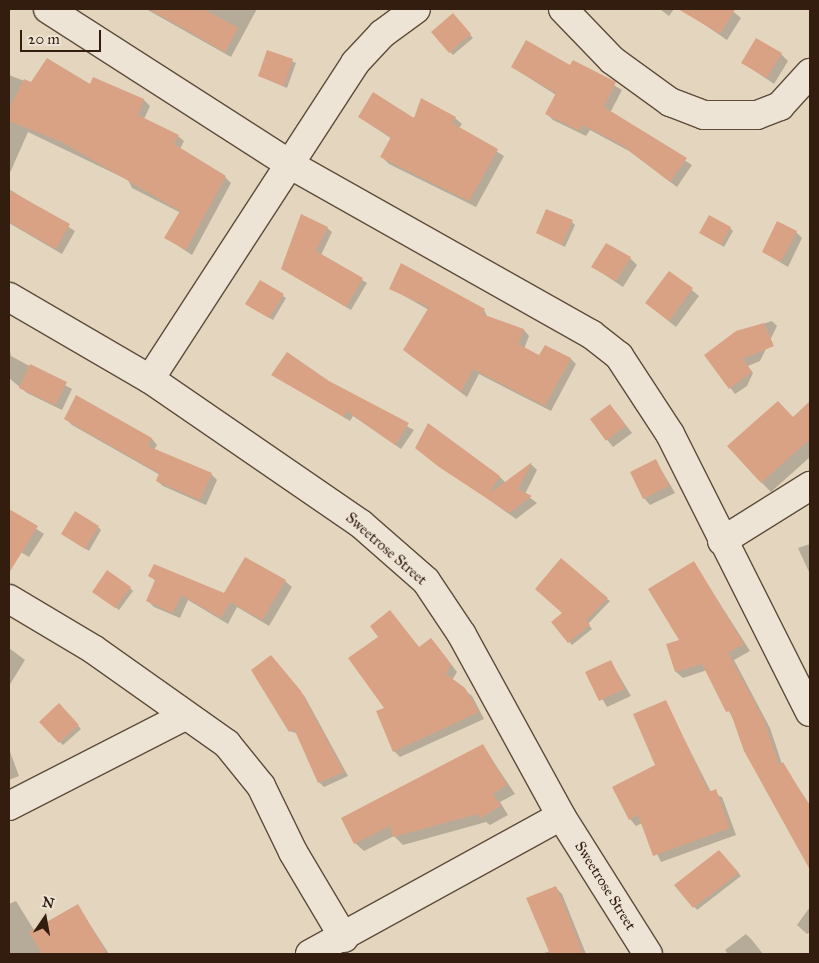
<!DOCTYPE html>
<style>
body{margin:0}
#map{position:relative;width:819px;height:963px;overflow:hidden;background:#e4d6be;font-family:"IM FELL Great Primer",serif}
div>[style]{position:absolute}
.shadow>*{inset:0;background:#0003}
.building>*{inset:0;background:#daa285}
.roads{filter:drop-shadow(1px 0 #5e4b3b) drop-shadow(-1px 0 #5e4b3b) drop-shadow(0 1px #5e4b3b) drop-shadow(0 -1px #5e4b3b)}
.minor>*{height:28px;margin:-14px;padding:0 14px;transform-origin:14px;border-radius:14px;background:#ede4d5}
span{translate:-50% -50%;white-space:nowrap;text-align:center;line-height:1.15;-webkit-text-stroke:4px #ede4d5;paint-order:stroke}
.street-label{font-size:15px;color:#321d0f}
.frame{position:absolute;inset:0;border:10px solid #321d0f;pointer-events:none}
.north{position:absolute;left:20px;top:893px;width:50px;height:50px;-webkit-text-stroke:4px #ede4d5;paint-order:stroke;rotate:12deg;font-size:14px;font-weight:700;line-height:20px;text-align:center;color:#321d0f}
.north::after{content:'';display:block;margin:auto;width:18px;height:22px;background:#321d0f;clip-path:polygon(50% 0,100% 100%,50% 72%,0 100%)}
.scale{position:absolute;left:20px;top:30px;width:81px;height:22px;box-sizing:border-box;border:2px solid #321d0f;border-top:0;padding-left:6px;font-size:15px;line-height:18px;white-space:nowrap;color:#321d0f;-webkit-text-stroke:4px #ede4d5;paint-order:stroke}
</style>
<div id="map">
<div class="shadow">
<i style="clip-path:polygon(146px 9px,257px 9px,231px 57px)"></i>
<i style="clip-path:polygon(660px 9px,674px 9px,669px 16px)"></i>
<i style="clip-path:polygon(703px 9px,730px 9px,741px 18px,727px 40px,696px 19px)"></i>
<i style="clip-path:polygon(453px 15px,473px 38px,453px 55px,450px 52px)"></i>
<i style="clip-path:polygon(268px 51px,296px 63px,287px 88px,259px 76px)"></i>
<i style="clip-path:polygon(781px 54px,788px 61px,774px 84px,743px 63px)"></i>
<i style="clip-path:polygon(573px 61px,622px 90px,610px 113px,692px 165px,677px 187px,629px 151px,590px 130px,586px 136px,553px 120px,547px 114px,556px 95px,512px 67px,570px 67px)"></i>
<i style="clip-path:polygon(9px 75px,32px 84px,91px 86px,94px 79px,144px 100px,150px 106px,144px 119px,178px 136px,184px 141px,180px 149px,225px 177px,231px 183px,192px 255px,166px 238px,181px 213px,132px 188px,128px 180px,28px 132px,9px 175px)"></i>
<i style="clip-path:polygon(359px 117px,455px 118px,462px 124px,459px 128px,504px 156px,476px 207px,389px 164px,382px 157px,392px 139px)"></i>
<i style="clip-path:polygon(9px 189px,75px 231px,62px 254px,9px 223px)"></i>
<i style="clip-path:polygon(572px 222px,575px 225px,565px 247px,537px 233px)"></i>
<i style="clip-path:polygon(327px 228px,332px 232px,321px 255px,367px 283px,351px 310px,282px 269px)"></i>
<i style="clip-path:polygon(730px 228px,733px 231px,724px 247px,704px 235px)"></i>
<i style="clip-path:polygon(796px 232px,802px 238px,788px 267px,763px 252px)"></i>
<i style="clip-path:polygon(630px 258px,637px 265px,623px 287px,593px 267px)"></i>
<i style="clip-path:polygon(670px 272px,699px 296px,676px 327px,646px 303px)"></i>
<i style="clip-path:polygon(260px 282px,286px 298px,273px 320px,250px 307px)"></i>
<i style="clip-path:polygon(390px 288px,484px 310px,488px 318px,524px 330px,529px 336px,524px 349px,540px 357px,546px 347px,571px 359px,576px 364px,551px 411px,479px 374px,467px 397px,410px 355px,404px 350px,429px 310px)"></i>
<i style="clip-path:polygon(772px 321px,777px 326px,760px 361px,748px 366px,753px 373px,747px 386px,735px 394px,705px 355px,737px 332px)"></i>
<i style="clip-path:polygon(9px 347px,11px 356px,72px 389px,62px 410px,27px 393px,9px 378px)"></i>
<i style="clip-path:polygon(273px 375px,328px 382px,414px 430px,401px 449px,353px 416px,350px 421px)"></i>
<i style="clip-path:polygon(77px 397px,152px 439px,157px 445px,154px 450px,211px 474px,217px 480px,206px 505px,163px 486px,157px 481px,160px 475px,72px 425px,66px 419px)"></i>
<i style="clip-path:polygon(810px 403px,810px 457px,771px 492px,761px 482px,793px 418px)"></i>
<i style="clip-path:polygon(616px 412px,632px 433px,613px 447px,591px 419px)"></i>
<i style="clip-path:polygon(416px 448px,499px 476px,506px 483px,531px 464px,537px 470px,525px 494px,537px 503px,516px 519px)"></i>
<i style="clip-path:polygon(656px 461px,675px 493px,650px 505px,644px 498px)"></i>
<i style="clip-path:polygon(11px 512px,44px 534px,29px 557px,9px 545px)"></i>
<i style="clip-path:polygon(98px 527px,101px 530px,89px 551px,63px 534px)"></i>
<i style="clip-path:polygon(810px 544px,810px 574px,798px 548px)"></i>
<i style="clip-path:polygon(694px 563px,750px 651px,734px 660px,770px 728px,782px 764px,810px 805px,810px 863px,707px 670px,683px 678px,676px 672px)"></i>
<i style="clip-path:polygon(150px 576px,225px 594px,285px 581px,292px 587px,269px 626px,237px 607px,228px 624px,188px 600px,180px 618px,154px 607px,147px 600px,156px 581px)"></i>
<i style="clip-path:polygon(130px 588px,133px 591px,119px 610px,96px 594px)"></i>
<i style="clip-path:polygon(607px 599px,610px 601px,588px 624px,592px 629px,572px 645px,552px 622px)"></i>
<i style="clip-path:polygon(390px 612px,419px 648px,431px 639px,437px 646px,457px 672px,452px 680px,472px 696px,484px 719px,400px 757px,394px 751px,386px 708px,380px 637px)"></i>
<i style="clip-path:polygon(9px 648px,25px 660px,9px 686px)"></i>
<i style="clip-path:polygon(275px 661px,305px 697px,348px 776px,324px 787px,319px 782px,298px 734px,290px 731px)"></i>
<i style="clip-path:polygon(611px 662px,631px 696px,607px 707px,587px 673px)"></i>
<i style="clip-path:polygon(665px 701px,711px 792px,722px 797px,736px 835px,661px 862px,642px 823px,636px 826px,630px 819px,656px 766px)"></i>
<i style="clip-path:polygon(59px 705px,81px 729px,63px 745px,41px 722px)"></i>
<i style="clip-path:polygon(483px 746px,515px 794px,500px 802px,508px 815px,490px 825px,486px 822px,403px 845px,394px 836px,364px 851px,355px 843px,342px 818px)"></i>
<i style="clip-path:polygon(9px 749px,19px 776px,9px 780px)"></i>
<i style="clip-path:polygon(722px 854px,741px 876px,697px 910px,676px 885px)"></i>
<i style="clip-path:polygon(555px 887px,562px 894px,586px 954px,541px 954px,550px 951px)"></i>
<i style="clip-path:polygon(16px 901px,34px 930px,78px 906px,109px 954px,9px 954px,9px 904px)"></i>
<i style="clip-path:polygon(810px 907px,810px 932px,807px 934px,797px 925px)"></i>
<i style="clip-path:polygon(746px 934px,752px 940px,763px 954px,728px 954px,725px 950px)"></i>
</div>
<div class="building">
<i style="clip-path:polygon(149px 9px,204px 9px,238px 28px,225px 52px)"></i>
<i style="clip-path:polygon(678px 9px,735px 9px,720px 34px)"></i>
<i style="clip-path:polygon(453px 13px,471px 34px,449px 53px,431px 32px)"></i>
<i style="clip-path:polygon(756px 38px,782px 53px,767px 78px,741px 63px)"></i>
<i style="clip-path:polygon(526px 40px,570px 65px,573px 60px,616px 82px,604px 107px,687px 158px,670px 182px,622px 145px,583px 125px,580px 131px,545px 114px,556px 93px,511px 67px)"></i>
<i style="clip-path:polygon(267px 50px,293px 59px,284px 86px,258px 76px)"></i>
<i style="clip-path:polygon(47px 58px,90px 84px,93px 77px,144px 99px,138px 115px,179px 135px,174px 144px,226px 176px,186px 250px,164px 238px,180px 211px,62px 142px,9px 121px,9px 109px,24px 79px,31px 82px)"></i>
<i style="clip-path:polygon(373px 92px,414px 118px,421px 98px,456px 117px,452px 123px,498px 149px,469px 201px,380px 157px,391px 137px,358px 117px)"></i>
<i style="clip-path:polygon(9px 190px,70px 224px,56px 249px,9px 222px)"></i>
<i style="clip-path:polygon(546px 209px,573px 220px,562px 245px,536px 233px)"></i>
<i style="clip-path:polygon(301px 214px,328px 227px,316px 251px,363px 278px,346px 307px,281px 269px)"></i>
<i style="clip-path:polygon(709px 215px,731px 227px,721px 245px,699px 233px)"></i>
<i style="clip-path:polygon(777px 221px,797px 231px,781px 262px,762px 252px)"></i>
<i style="clip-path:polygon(606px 243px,631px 257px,616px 281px,591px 267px)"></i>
<i style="clip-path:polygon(401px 263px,485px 309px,482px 314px,524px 329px,518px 344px,539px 355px,545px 345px,571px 358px,545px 406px,473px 369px,461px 392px,403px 350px,429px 307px,389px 289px)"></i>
<i style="clip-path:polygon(669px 271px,693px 288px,669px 321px,645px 303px)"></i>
<i style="clip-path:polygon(260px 280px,284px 294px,269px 318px,245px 304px)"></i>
<i style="clip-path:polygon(764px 323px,774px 346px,743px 359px,752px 372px,729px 389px,704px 355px,736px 331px)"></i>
<i style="clip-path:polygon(287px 352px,329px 381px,409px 423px,395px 445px,347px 411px,344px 417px,271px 375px)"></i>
<i style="clip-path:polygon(30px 364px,67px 382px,55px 405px,19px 388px)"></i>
<i style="clip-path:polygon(76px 395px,152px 438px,148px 446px,212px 473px,200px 500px,156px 481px,159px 473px,64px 419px)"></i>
<i style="clip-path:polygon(778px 401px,793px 417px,810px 401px,810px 439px,761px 483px,727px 446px)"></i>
<i style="clip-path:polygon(610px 404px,626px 426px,606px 441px,590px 419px)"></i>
<i style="clip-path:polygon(428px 423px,500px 476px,489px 494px,532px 462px,518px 489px,532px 496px,509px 513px,439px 467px,415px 448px)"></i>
<i style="clip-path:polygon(656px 459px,669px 486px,643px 499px,630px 472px)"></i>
<i style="clip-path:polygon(9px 509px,38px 526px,9px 573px)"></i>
<i style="clip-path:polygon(75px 511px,99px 526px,85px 549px,61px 534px)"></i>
<i style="clip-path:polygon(245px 557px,286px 580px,262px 620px,230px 602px,221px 618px,181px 595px,173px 613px,146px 601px,155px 580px,148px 576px,154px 564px,224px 593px)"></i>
<i style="clip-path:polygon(561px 558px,608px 598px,586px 620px,590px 625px,568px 643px,551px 622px,562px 613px,535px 589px)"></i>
<i style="clip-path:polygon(694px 561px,744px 644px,728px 653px,764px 720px,779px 765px,783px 762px,810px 807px,810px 870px,744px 751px,730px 711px,726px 712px,702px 664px,675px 672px,666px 644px,679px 640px,648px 589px)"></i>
<i style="clip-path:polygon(107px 570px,131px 587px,115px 608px,92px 592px)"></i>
<i style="clip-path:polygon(390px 610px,419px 647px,431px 638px,451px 664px,446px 674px,465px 688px,479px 712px,393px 752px,376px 711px,384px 708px,348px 658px,378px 637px,370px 626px)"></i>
<i style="clip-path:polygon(271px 655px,301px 691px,344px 772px,318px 783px,294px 729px,289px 732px,251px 670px)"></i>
<i style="clip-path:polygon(611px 660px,625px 689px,599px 701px,585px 672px)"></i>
<i style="clip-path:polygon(666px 700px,709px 792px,716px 789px,730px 828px,653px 856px,638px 815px,629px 820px,612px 787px,655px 765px,633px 714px)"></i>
<i style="clip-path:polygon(59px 703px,79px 725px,59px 743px,39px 722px)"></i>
<i style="clip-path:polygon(483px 744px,507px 785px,493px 794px,501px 806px,480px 818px,478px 814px,393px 837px,390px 826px,354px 844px,341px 818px)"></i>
<i style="clip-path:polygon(719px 850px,739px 873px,693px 908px,674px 885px)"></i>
<i style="clip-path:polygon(556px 886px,567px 912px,583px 954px,550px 954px,526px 898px)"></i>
<i style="clip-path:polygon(78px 904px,107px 954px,42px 954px,29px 932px)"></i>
</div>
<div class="roads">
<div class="minor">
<i style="left:48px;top:9px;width:287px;rotate:32.7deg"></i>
<i style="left:289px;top:164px;width:347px;rotate:29.4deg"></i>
<i style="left:591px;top:334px;width:36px;rotate:38deg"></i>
<i style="left:619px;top:356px;width:93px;rotate:56.8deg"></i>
<i style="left:670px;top:434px;width:311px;rotate:63.3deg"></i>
<i style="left:563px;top:9px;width:71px;rotate:46.1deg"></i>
<i style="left:612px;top:60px;width:72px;rotate:35.9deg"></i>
<i style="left:670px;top:102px;width:36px;rotate:21deg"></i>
<i style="left:704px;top:115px;width:53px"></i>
<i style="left:757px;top:115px;width:25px;rotate:-21deg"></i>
<i style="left:780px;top:106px;width:45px;rotate:-47.7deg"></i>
<i style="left:9px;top:297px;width:163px;rotate:30.2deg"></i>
<i style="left:150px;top:379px;width:256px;rotate:34.5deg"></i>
<i style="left:361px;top:524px;width:86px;rotate:41.2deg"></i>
<i style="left:426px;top:581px;width:65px;rotate:56.3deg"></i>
<i style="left:462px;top:635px;width:206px;rotate:61.3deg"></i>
<i style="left:561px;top:816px;width:163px;rotate:57.8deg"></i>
<i style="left:150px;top:379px;width:377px;rotate:-57deg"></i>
<i style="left:355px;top:63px;width:40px;rotate:-47deg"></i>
<i style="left:382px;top:34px;width:42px;rotate:-36.3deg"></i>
<i style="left:722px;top:541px;width:104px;rotate:-32deg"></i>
<i style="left:9px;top:599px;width:98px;rotate:30.8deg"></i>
<i style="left:93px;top:649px;width:164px;rotate:35.3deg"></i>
<i style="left:227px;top:744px;width:54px;rotate:51deg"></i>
<i style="left:261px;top:786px;width:73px;rotate:64.1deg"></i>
<i style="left:293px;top:852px;width:100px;rotate:59.3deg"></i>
<i style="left:9px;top:806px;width:198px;rotate:-27.1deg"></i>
<i style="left:310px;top:954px;width:286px;rotate:-28.8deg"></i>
</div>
</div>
<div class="street-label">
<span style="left:386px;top:549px;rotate:41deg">Sweetrose Street</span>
<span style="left:605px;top:886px;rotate:58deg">Sweetrose Street</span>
</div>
<div class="frame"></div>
<div class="north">N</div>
<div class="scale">20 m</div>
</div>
